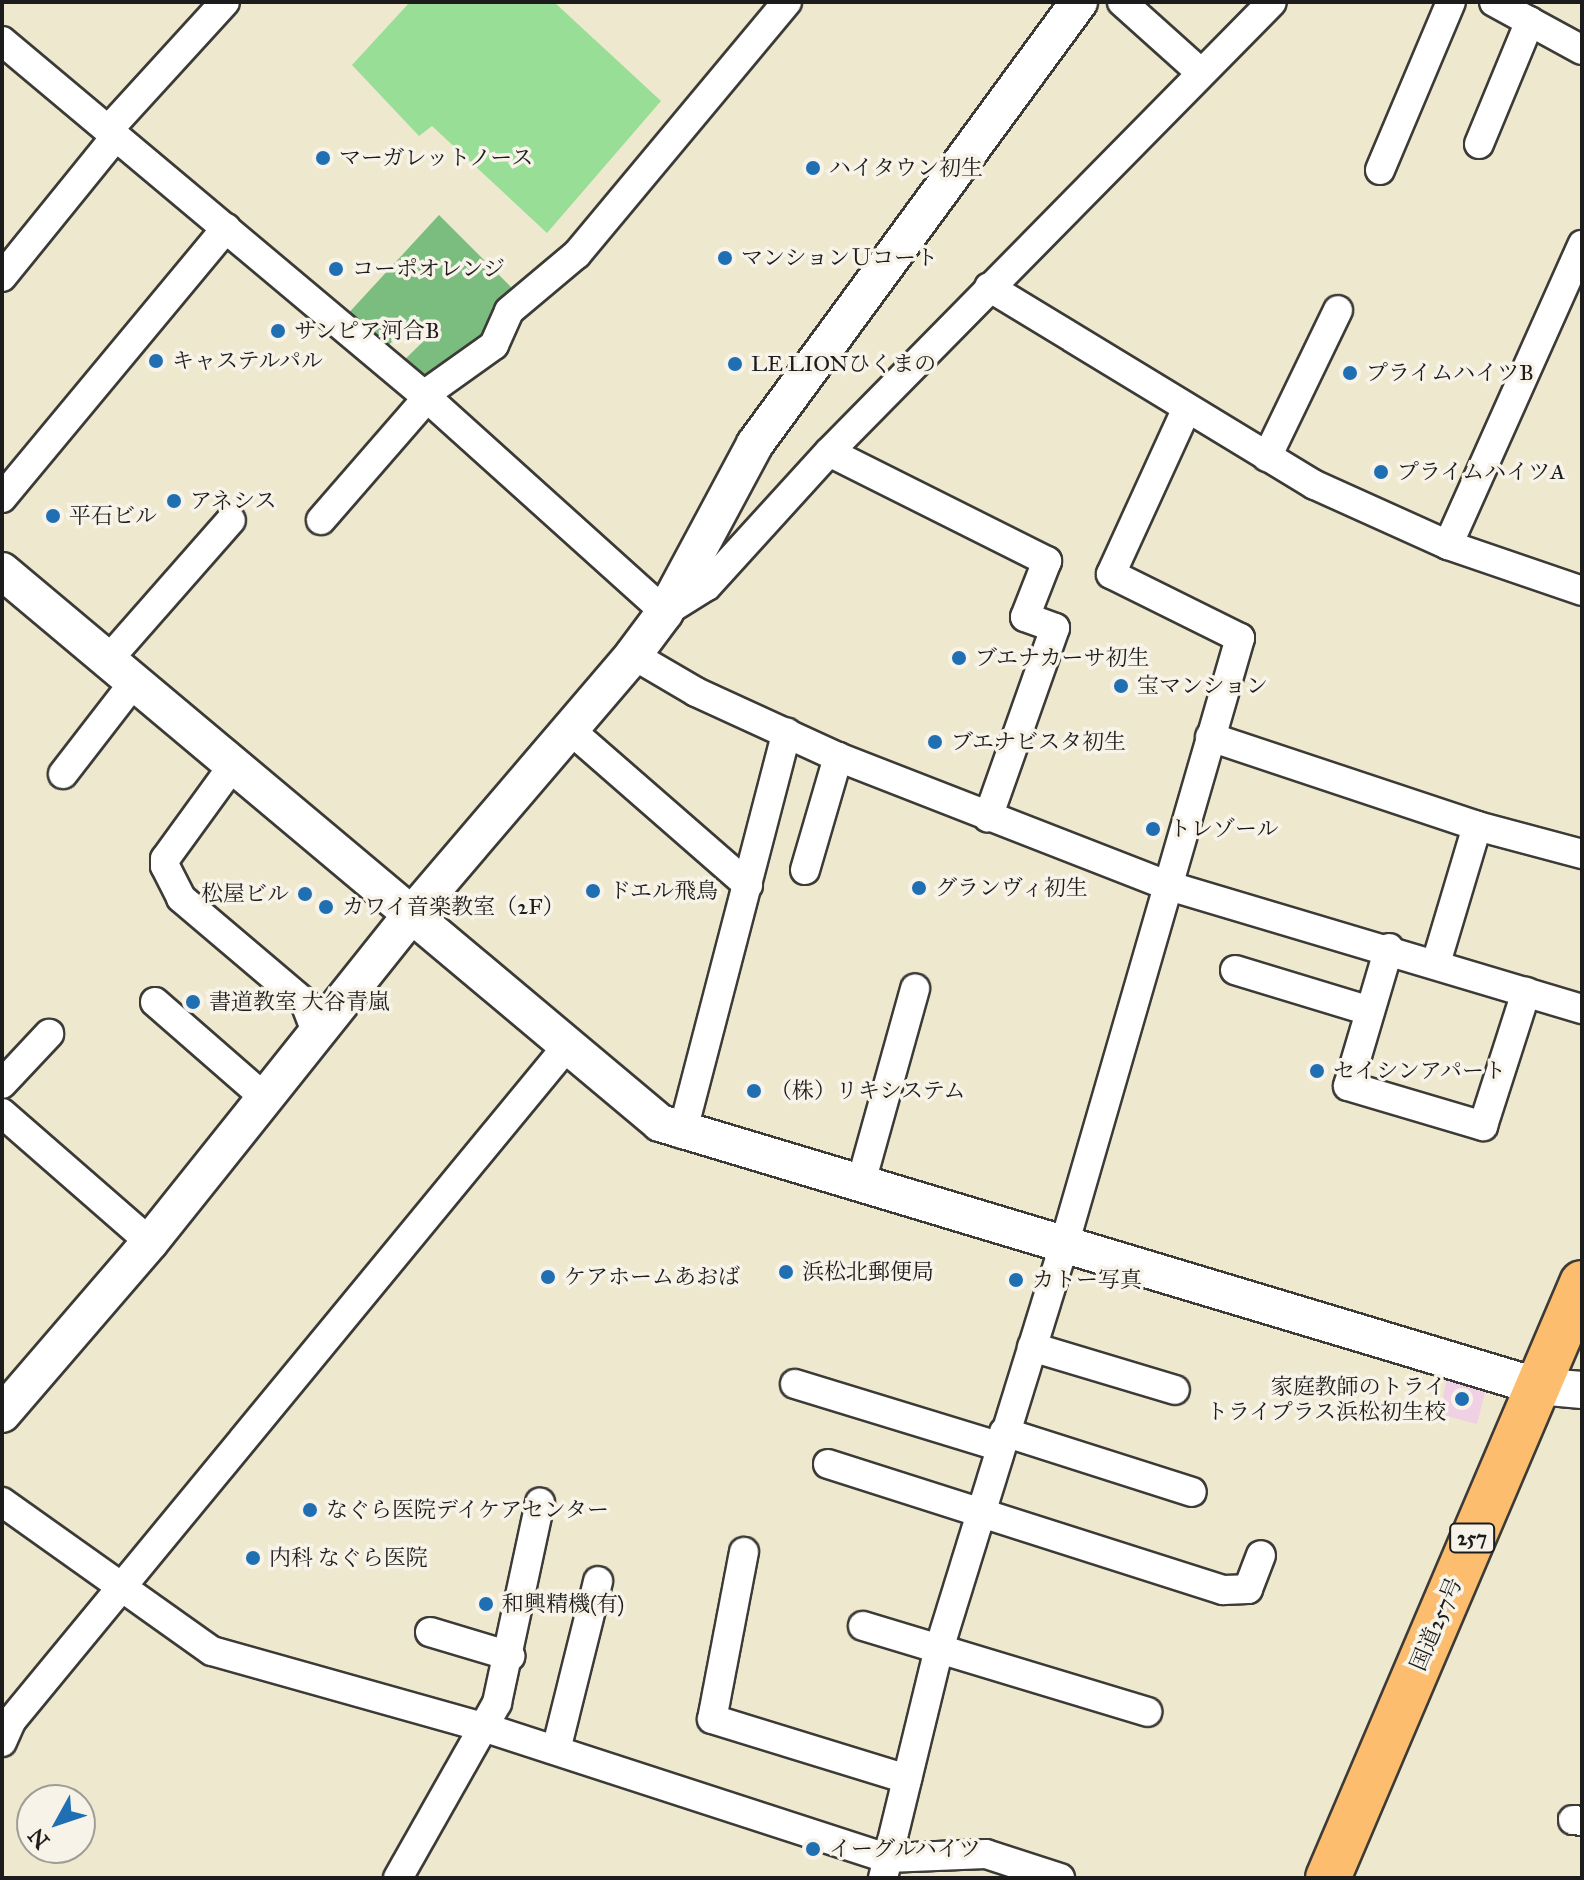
<!DOCTYPE html>
<meta charset="utf-8">
<style>
body{margin:0}
#map{position:relative;width:1584px;height:1880px;overflow:hidden;background:#eee8ce;font-family:"IM FELL Great Primer","Noto Serif JP",serif}
div>[style]{position:absolute}
.built>*{inset:0;background:#f0d0e5}
.green>*{inset:0;background:#98de96}
.forest>*{inset:0;background:#7abd7f}
.roads{filter:drop-shadow(2px 0 #3c3b37) drop-shadow(-2px 0 #3c3b37) drop-shadow(0 2px #3c3b37) drop-shadow(0 -2px #3c3b37)}
.minor>*{height:28px;margin:-14px;padding:0 14px;transform-origin:14px;border-radius:14px;background:#fff}
.tertiary>*{height:36px;margin:-18px;padding:0 18px;transform-origin:18px;border-radius:18px;background:#fff}
.trunk>*{height:44px;margin:-22px;padding:0 22px;transform-origin:22px;border-radius:22px;background:#fcbd6e}
.dots>*{width:22px;height:22px;translate:-50% -50%;box-sizing:border-box;border:4px solid #f7f3e8;border-radius:50%}
span{translate:-50% -50%;white-space:nowrap;text-align:center;line-height:1.15;-webkit-text-stroke:7px #f7f3e8;paint-order:stroke}
.shield-label span{padding:2px 6px;background:#f7f3e8;border:2px solid;border-radius:6px;-webkit-text-stroke-width:0}
.shield-label{font-size:20px;color:#1c1c1c;font-weight:700}
.poi-label{font-size:22px;color:#1c1c1c}
.left{translate:0 -50%;text-align:left}
.right{translate:-100% -50%;text-align:right}
.street-label{font-size:22px;color:#1c1c1c}
.frame{position:absolute;inset:0;border:4px solid #1c1c1c;pointer-events:none}
.north{position:absolute;left:16px;top:1784px;width:80px;height:80px;box-sizing:border-box;background:#f7f3e8;border:2px solid #9f9d96;border-radius:50%;rotate:230deg;font-size:22px;font-weight:700;line-height:32px;text-align:center;color:#1c1c1c}
.north::after{content:'';display:block;margin:auto;width:28px;height:36px;background:#1f6fb2;clip-path:polygon(50% 0,100% 100%,50% 72%,0 100%)}
</style>
<div id="map">
<div class="built">
<i style="clip-path:polygon(1448px 1374px,1487px 1384px,1477px 1424px,1439px 1414px)"></i>
</div>
<div class="green">
<i style="clip-path:polygon(410px 2px,554px 2px,661px 101px,547px 233px,432px 126px,419px 136px,352px 65px)"></i>
</div>
<div class="forest">
<i style="clip-path:polygon(439px 215px,517px 293px,488px 340px,423px 385px,399px 365px,432px 333px,416px 320px,382px 351px,344px 318px)"></i>
</div>
<div class="roads">
<div class="minor">
<i style="left:1122px;top:2px;width:106px;rotate:41.9deg"></i>
<i style="left:1494px;top:2px;width:100px;rotate:28.6deg"></i>
<i style="left:2px;top:41px;width:551px;rotate:39.99deg"></i>
<i style="left:424px;top:395px;width:324px;rotate:42deg"></i>
<i style="left:665px;top:612px;width:49px;rotate:-31.8deg"></i>
<i style="left:707px;top:586px;width:181px;rotate:-47.7deg"></i>
<i style="left:829px;top:452px;width:631px;rotate:-45.45deg"></i>
<i style="left:109px;top:129px;width:172px;rotate:-47.6deg"></i>
<i style="left:1479px;top:144px;width:133px;rotate:-67.5deg"></i>
<i style="left:1380px;top:170px;width:182px;rotate:-67.1deg"></i>
<i style="left:2px;top:277px;width:181px;rotate:-51deg"></i>
<i style="left:989px;top:287px;width:381px;rotate:31.3deg"></i>
<i style="left:1315px;top:485px;width:146px;rotate:24.3deg"></i>
<i style="left:1448px;top:545px;width:142px;rotate:18.9deg"></i>
<i style="left:424px;top:395px;width:86px;rotate:-35.5deg"></i>
<i style="left:494px;top:345px;width:37px;rotate:-66deg"></i>
<i style="left:509px;top:311px;width:89px;rotate:-40deg"></i>
<i style="left:577px;top:254px;width:328px;rotate:-50.2deg"></i>
<i style="left:829px;top:452px;width:244px;rotate:26.6deg"></i>
<i style="left:1047px;top:561px;width:60px;rotate:111.4deg"></i>
<i style="left:1025px;top:617px;width:32px;rotate:20deg"></i>
<i style="left:1055px;top:628px;width:201px;rotate:109.5deg"></i>
<i style="left:1267px;top:457px;width:163px;rotate:-64.2deg"></i>
<i style="left:2px;top:498px;width:351px;rotate:-50.3deg"></i>
<i style="left:321px;top:520px;width:162px;rotate:-49deg"></i>
<i style="left:1448px;top:545px;width:329px;rotate:-65.9deg"></i>
<i style="left:633px;top:655px;width:73px;rotate:30.4deg"></i>
<i style="left:696px;top:692px;width:156px;rotate:24.6deg"></i>
<i style="left:838px;top:757px;width:352px;rotate:21.3deg"></i>
<i style="left:1166px;top:885px;width:434px;rotate:16.6deg"></i>
<i style="left:108px;top:660px;width:186px;rotate:-48.7deg"></i>
<i style="left:568px;top:728px;width:239px;rotate:41.1deg"></i>
<i style="left:1210px;top:737px;width:281px;rotate:18.4deg"></i>
<i style="left:1477px;top:826px;width:109px;rotate:14.9deg"></i>
<i style="left:234px;top:764px;width:117px;rotate:126deg"></i>
<i style="left:165px;top:859px;width:7px;rotate:90deg"></i>
<i style="left:165px;top:866px;width:36px;rotate:63deg"></i>
<i style="left:181px;top:898px;width:162px;rotate:40.3deg"></i>
<i style="left:305px;top:1003px;width:33px;rotate:69deg"></i>
<i style="left:63px;top:774px;width:116px;rotate:-52.3deg"></i>
<i style="left:805px;top:870px;width:118px;rotate:-73.7deg"></i>
<i style="left:1389px;top:948px;width:144px;rotate:106.5deg"></i>
<i style="left:1348px;top:1086px;width:141px;rotate:16.5deg"></i>
<i style="left:1483px;top:1126px;width:141px;rotate:-72.2deg"></i>
<i style="left:1436px;top:963px;width:143px;rotate:-73.3deg"></i>
<i style="left:1235px;top:970px;width:141px;rotate:16.9deg"></i>
<i style="left:155px;top:1002px;width:146px;rotate:41.1deg"></i>
<i style="left:2px;top:1084px;width:69px;rotate:-46.8deg"></i>
<i style="left:2px;top:1113px;width:196px;rotate:41.1deg"></i>
<i style="left:682px;top:1134px;width:415px;rotate:-75.4deg"></i>
<i style="left:860px;top:1186px;width:205px;rotate:-74.4deg"></i>
<i style="left:1032px;top:1347px;width:149px;rotate:16.7deg"></i>
<i style="left:795px;top:1384px;width:212px;rotate:17deg"></i>
<i style="left:1004px;top:1432px;width:197px;rotate:17.7deg"></i>
<i style="left:828px;top:1464px;width:415px;rotate:17.7deg"></i>
<i style="left:1223px;top:1590px;width:25px;rotate:-2deg"></i>
<i style="left:1248px;top:1589px;width:36px;rotate:-69deg"></i>
<i style="left:2px;top:1502px;width:257px;rotate:35.4deg"></i>
<i style="left:212px;top:1651px;width:281px;rotate:15.7deg"></i>
<i style="left:483px;top:1727px;width:425px;rotate:18deg"></i>
<i style="left:887px;top:1858px;width:99px;rotate:-2.3deg"></i>
<i style="left:986px;top:1854px;width:78px;rotate:18deg"></i>
<i style="left:744px;top:1552px;width:170px;rotate:100.8deg"></i>
<i style="left:712px;top:1719px;width:204px;rotate:17.1deg"></i>
<i style="left:863px;top:1626px;width:297px;rotate:16.8deg"></i>
<i style="left:430px;top:1632px;width:84px;rotate:16.7deg"></i>
<i style="left:2px;top:1742px;width:24px;rotate:-66deg"></i>
<i style="left:12px;top:1720px;width:875px;rotate:-50.52deg"></i>
<i style="left:556px;top:1750px;width:174px;rotate:-76deg"></i>
<i style="left:1573px;top:1820px;width:9px;rotate:6deg"></i>
<i style="left:398px;top:1878px;width:201px;rotate:-60.5deg"></i>
<i style="left:497px;top:1703px;width:205px;rotate:-77.9deg"></i>
<i style="left:883px;top:1878px;width:236px;rotate:-76.3deg"></i>
<i style="left:939px;top:1649px;width:423px;rotate:-72.8deg"></i>
<i style="left:1064px;top:1245px;width:632px;rotate:-73.83deg"></i>
<i style="left:1240px;top:638px;width:144px;rotate:-153.6deg"></i>
<i style="left:1111px;top:574px;width:180px;rotate:-65.4deg"></i>
</div>
<div class="tertiary">
<i style="left:2px;top:571px;width:859px;rotate:39.99deg"></i>
<i style="left:660px;top:1123px;width:915px;rotate:16.71deg"></i>
<i style="left:1536px;top:1386px;width:46px;rotate:5deg"></i>
<i style="left:2px;top:1414px;width:227px;rotate:-49.3deg"></i>
<i style="left:150px;top:1242px;width:421px;rotate:-51.4deg"></i>
<i style="left:413px;top:913px;width:339px;rotate:-49.5deg"></i>
<i style="left:633px;top:655px;width:54px;rotate:-53.3deg"></i>
<i style="left:665px;top:612px;width:191px;rotate:-61.8deg"></i>
<i style="left:755px;top:444px;width:548px;rotate:-53.76deg"></i>
</div>
<div class="trunk">
<i style="left:1328px;top:1878px;width:647px;rotate:-66.88deg"></i>
</div>
</div>
<div class="dots">
<i style="left:323px;top:158px;background:#1f6fb2"></i>
<i style="left:813px;top:168px;background:#1f6fb2"></i>
<i style="left:725px;top:258px;background:#1f6fb2"></i>
<i style="left:336px;top:269px;background:#1f6fb2"></i>
<i style="left:278px;top:331px;background:#1f6fb2"></i>
<i style="left:156px;top:361px;background:#1f6fb2"></i>
<i style="left:735px;top:364px;background:#1f6fb2"></i>
<i style="left:1350px;top:373px;background:#1f6fb2"></i>
<i style="left:1381px;top:472px;background:#1f6fb2"></i>
<i style="left:174px;top:501px;background:#1f6fb2"></i>
<i style="left:53px;top:516px;background:#1f6fb2"></i>
<i style="left:959px;top:658px;background:#1f6fb2"></i>
<i style="left:1121px;top:686px;background:#1f6fb2"></i>
<i style="left:935px;top:742px;background:#1f6fb2"></i>
<i style="left:1153px;top:829px;background:#1f6fb2"></i>
<i style="left:919px;top:888px;background:#1f6fb2"></i>
<i style="left:593px;top:891px;background:#1f6fb2"></i>
<i style="left:305px;top:894px;background:#1f6fb2"></i>
<i style="left:326px;top:907px;background:#1f6fb2"></i>
<i style="left:193px;top:1002px;background:#1f6fb2"></i>
<i style="left:1317px;top:1071px;background:#1f6fb2"></i>
<i style="left:754px;top:1091px;background:#1f6fb2"></i>
<i style="left:786px;top:1272px;background:#1f6fb2"></i>
<i style="left:548px;top:1277px;background:#1f6fb2"></i>
<i style="left:1016px;top:1280px;background:#1f6fb2"></i>
<i style="left:1462px;top:1399px;background:#1f6fb2"></i>
<i style="left:310px;top:1510px;background:#1f6fb2"></i>
<i style="left:253px;top:1558px;background:#1f6fb2"></i>
<i style="left:486px;top:1604px;background:#1f6fb2"></i>
<i style="left:813px;top:1849px;background:#1f6fb2"></i>
</div>
<div class="shield-label">
<span style="left:1472px;top:1538px">257</span>
</div>
<div class="poi-label">
<span class="left" style="left:339px;top:158px">マーガレットノース</span>
<span class="left" style="left:829px;top:168px">ハイタウン初生</span>
<span class="left" style="left:741px;top:258px">マンションＵコート</span>
<span class="left" style="left:352px;top:269px">コーポオレンジ</span>
<span class="left" style="left:294px;top:331px">サンピア河合B</span>
<span class="left" style="left:172px;top:361px">キャステルパル</span>
<span class="left" style="left:751px;top:364px">LE LIONひくまの</span>
<span class="left" style="left:1366px;top:373px">プライムハイツB</span>
<span class="left" style="left:1397px;top:472px">プライムハイツA</span>
<span class="left" style="left:190px;top:501px">アネシス</span>
<span class="left" style="left:69px;top:516px">平石ビル</span>
<span class="left" style="left:975px;top:658px">ブエナカーサ初生</span>
<span class="left" style="left:1137px;top:686px">宝マンション</span>
<span class="left" style="left:951px;top:742px">ブエナビスタ初生</span>
<span class="left" style="left:1169px;top:829px">トレゾール</span>
<span class="left" style="left:935px;top:888px">グランヴィ初生</span>
<span class="left" style="left:609px;top:891px">ドエル飛鳥</span>
<span class="right" style="left:289px;top:894px">松屋ビル</span>
<span class="left" style="left:342px;top:907px">カワイ音楽教室（2F）</span>
<span class="left" style="left:209px;top:1002px">書道教室 大谷青嵐</span>
<span class="left" style="left:1333px;top:1071px">セイシンアパート</span>
<span class="left" style="left:770px;top:1091px">（株）リキシステム</span>
<span class="left" style="left:802px;top:1272px">浜松北郵便局</span>
<span class="left" style="left:564px;top:1277px">ケアホームあおば</span>
<span class="left" style="left:1032px;top:1280px">カトー写真</span>
<span class="right" style="left:1446px;top:1399px">家庭教師のトライ<br>トライプラス浜松初生校</span>
<span class="left" style="left:326px;top:1510px">なぐら医院デイケアセンター</span>
<span class="left" style="left:269px;top:1558px">内科 なぐら医院</span>
<span class="left" style="left:502px;top:1604px">和興精機(有)</span>
<span class="left" style="left:829px;top:1849px">イーグルハイツ</span>
</div>
<div class="street-label">
<span style="left:1436px;top:1624px;rotate:-67deg">国道257号</span>
</div>
<div class="frame"></div>
<div class="north">N</div>
</div>
